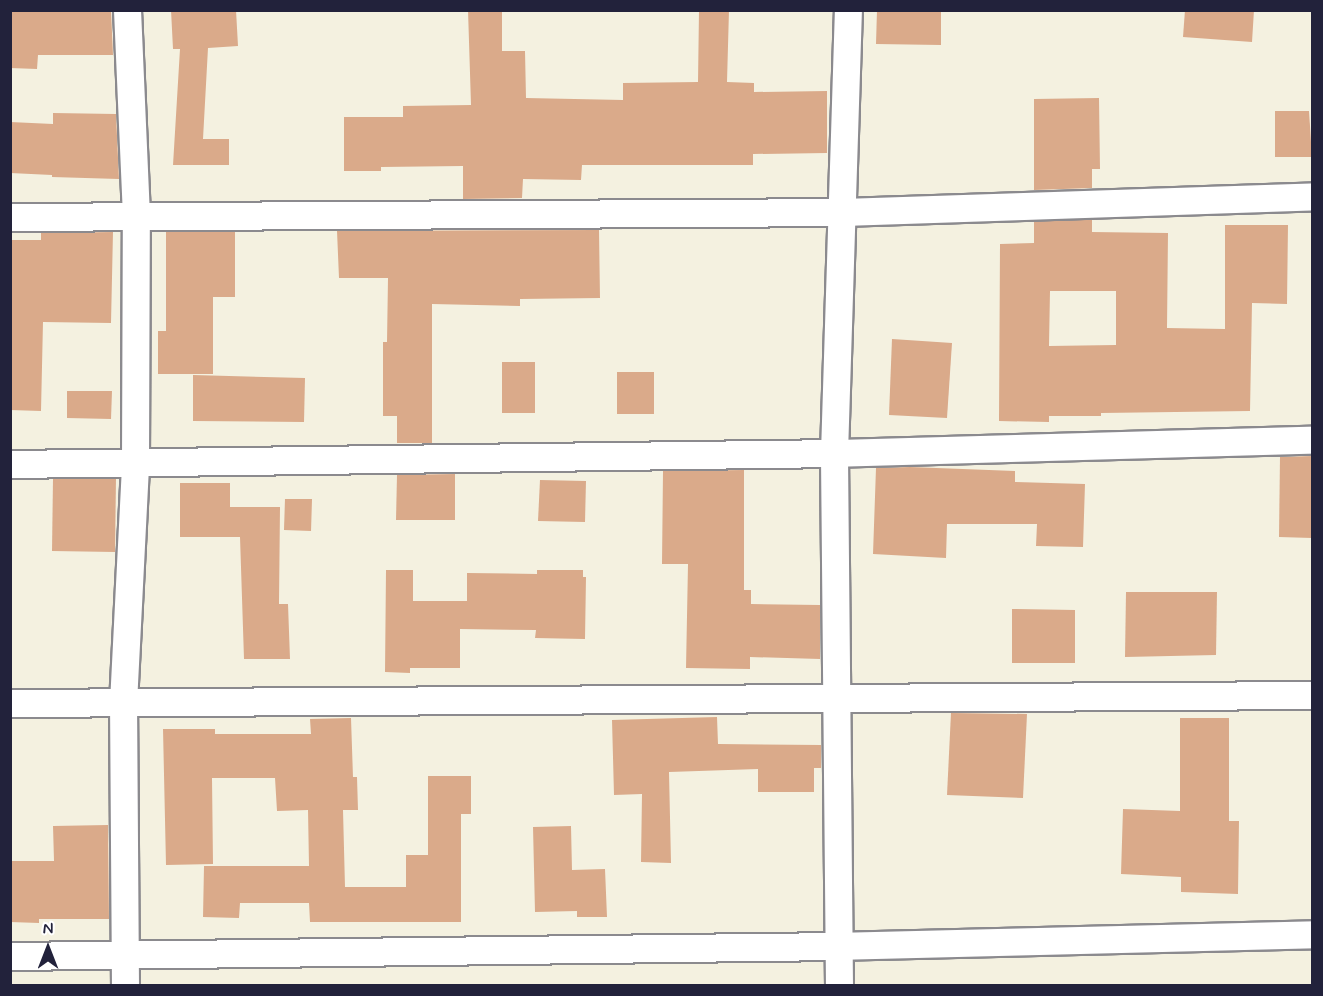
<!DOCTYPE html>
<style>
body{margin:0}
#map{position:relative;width:1323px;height:996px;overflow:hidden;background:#f4f1e0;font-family:Mynerve,sans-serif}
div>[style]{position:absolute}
.building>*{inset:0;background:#daaa8a}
.roads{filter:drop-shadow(2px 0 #8b8a8e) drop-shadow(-2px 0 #8b8a8e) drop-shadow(0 2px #8b8a8e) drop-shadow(0 -2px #8b8a8e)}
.street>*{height:27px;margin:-13.5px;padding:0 13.5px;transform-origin:13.5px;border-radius:13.5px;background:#fff}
span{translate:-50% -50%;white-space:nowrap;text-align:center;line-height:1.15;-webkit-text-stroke:6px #fff;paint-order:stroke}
.frame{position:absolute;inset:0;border:12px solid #22223b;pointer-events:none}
.north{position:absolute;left:18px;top:918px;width:60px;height:60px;-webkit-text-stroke:4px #fff;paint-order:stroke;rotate:0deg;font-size:16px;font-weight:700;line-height:24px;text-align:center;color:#22223b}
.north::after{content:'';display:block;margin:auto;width:21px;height:27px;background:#22223b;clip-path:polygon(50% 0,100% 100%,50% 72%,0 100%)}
</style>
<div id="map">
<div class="building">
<i style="clip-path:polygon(10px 10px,111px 10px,113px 55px,38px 55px,37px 69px,10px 68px)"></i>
<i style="clip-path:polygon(171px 10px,236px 10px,238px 46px,208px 48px,203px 139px,229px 139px,229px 165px,173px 165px,180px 49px,173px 49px)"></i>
<i style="clip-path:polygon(468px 10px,502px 10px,502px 51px,525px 51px,526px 98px,623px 100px,623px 83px,698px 82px,699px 10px,729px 10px,727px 82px,754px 83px,754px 92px,827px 91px,827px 153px,753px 154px,753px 165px,582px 165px,581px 180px,523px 179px,522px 198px,463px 199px,463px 166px,381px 167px,381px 171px,344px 171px,344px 117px,403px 117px,403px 106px,471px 105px)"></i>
<i style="clip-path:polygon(877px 10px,941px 10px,941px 45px,876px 44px)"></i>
<i style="clip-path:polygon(1185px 10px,1254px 10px,1252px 42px,1183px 37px)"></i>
<i style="clip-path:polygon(1099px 98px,1100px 169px,1092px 169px,1092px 188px,1034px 190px,1034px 99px)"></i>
<i style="clip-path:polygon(1275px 111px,1309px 111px,1312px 157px,1275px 157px)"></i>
<i style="clip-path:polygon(53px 113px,116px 114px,119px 179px,52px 177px,52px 175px,10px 173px,10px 122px,53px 124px)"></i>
<i style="clip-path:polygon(evenodd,1092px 219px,1092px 232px,1168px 233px,1167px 328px,1225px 329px,1225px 225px,1288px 225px,1287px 304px,1252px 303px,1250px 411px,1101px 413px,1101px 416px,1049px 416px,1049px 422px,999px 421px,1000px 244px,1034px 243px,1034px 221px,1092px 219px,1050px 291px,1116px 291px,1116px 345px,1049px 346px,1050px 291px)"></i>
<i style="clip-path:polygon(599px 230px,600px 298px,520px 299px,520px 306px,432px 304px,432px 443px,397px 443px,397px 416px,383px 416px,383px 342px,387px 342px,388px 278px,339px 278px,337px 231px)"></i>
<i style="clip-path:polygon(235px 231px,235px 297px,213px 297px,213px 374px,158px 374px,158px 331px,166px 331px,166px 232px)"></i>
<i style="clip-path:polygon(113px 232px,111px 323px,43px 322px,41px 411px,10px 410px,10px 240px,41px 240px,41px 233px)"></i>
<i style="clip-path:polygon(892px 339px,952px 343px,947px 418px,889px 415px)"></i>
<i style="clip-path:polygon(502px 362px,535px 362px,535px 413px,502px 413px)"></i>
<i style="clip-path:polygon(617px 372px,654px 372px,654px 414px,617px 414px)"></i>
<i style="clip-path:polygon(193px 375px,305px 378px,304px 422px,193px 421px)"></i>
<i style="clip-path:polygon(67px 391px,112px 391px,111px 419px,67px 418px)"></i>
<i style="clip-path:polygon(1312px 456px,1312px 538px,1279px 537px,1280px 457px)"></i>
<i style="clip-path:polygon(910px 467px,1015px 471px,1015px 482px,1085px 484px,1083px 547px,1036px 546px,1037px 524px,947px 524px,946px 558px,873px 554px,876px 468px)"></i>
<i style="clip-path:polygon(744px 470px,744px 590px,751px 590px,751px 604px,820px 605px,820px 659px,750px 657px,750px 669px,686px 668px,688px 564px,662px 564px,663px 471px)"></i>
<i style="clip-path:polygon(455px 474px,455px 520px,396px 520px,397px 475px)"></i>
<i style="clip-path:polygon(116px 478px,115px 552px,52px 551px,53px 479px)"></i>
<i style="clip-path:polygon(540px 480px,586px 481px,585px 522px,538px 521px)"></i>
<i style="clip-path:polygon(180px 483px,230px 483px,230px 507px,280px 507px,279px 604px,288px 604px,290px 659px,244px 659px,240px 537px,180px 537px)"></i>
<i style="clip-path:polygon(285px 499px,312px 499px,311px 531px,284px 530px)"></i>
<i style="clip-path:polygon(386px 570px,413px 570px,413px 601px,467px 601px,467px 573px,537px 574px,537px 570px,583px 570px,583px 577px,586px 577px,585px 639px,535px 638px,536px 630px,460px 629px,460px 668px,410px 668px,410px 673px,385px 672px)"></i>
<i style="clip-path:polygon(1126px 592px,1217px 592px,1216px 655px,1125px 657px)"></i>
<i style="clip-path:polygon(1012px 609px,1075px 610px,1075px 663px,1012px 663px)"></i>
<i style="clip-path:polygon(951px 713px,1027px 714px,1023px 798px,947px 795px)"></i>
<i style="clip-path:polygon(717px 717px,718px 744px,821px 745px,821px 768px,814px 768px,814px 792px,758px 792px,758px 769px,669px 772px,671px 863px,641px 862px,642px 794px,614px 795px,612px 720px)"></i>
<i style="clip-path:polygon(351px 718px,353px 777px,357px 777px,358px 810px,343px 810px,345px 887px,406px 887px,406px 855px,428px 855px,428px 776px,471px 776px,471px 814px,461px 814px,461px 922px,310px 922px,309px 903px,240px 903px,239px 918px,203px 917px,204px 866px,309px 866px,308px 810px,277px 811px,275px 778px,212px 778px,213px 864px,166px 865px,163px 729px,215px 729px,215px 734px,311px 734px,310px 719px)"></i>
<i style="clip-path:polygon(1180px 718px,1229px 718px,1229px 821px,1239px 821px,1238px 894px,1181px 892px,1181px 877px,1121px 874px,1123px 809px,1180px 811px)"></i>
<i style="clip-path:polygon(108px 825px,109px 919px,39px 919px,39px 923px,10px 922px,10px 861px,54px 861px,53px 826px)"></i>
<i style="clip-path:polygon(571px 826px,572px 870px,605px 869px,607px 917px,577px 917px,577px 911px,535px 912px,533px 827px)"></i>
</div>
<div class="roads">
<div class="street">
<i style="left:10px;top:217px;width:831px;rotate:-0.34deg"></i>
<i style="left:841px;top:212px;width:471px;rotate:-1.9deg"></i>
<i style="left:10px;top:464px;width:824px;rotate:-0.76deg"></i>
<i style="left:834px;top:453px;width:478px;rotate:-1.6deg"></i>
<i style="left:10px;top:703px;width:1302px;rotate:-0.35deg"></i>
<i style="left:10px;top:956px;width:827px;rotate:-0.69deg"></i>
<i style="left:837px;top:946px;width:475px;rotate:-1.4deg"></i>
<i style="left:125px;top:986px;width:283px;rotate:-90.4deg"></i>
<i style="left:123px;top:703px;width:240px;rotate:-87.1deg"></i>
<i style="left:135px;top:463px;width:247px;rotate:-89.8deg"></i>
<i style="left:136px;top:216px;width:206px;rotate:-92.5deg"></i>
<i style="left:839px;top:986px;width:533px;rotate:-90.54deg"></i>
<i style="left:834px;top:453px;width:443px;rotate:-88.2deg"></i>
</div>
</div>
<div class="frame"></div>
<div class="north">N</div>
</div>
